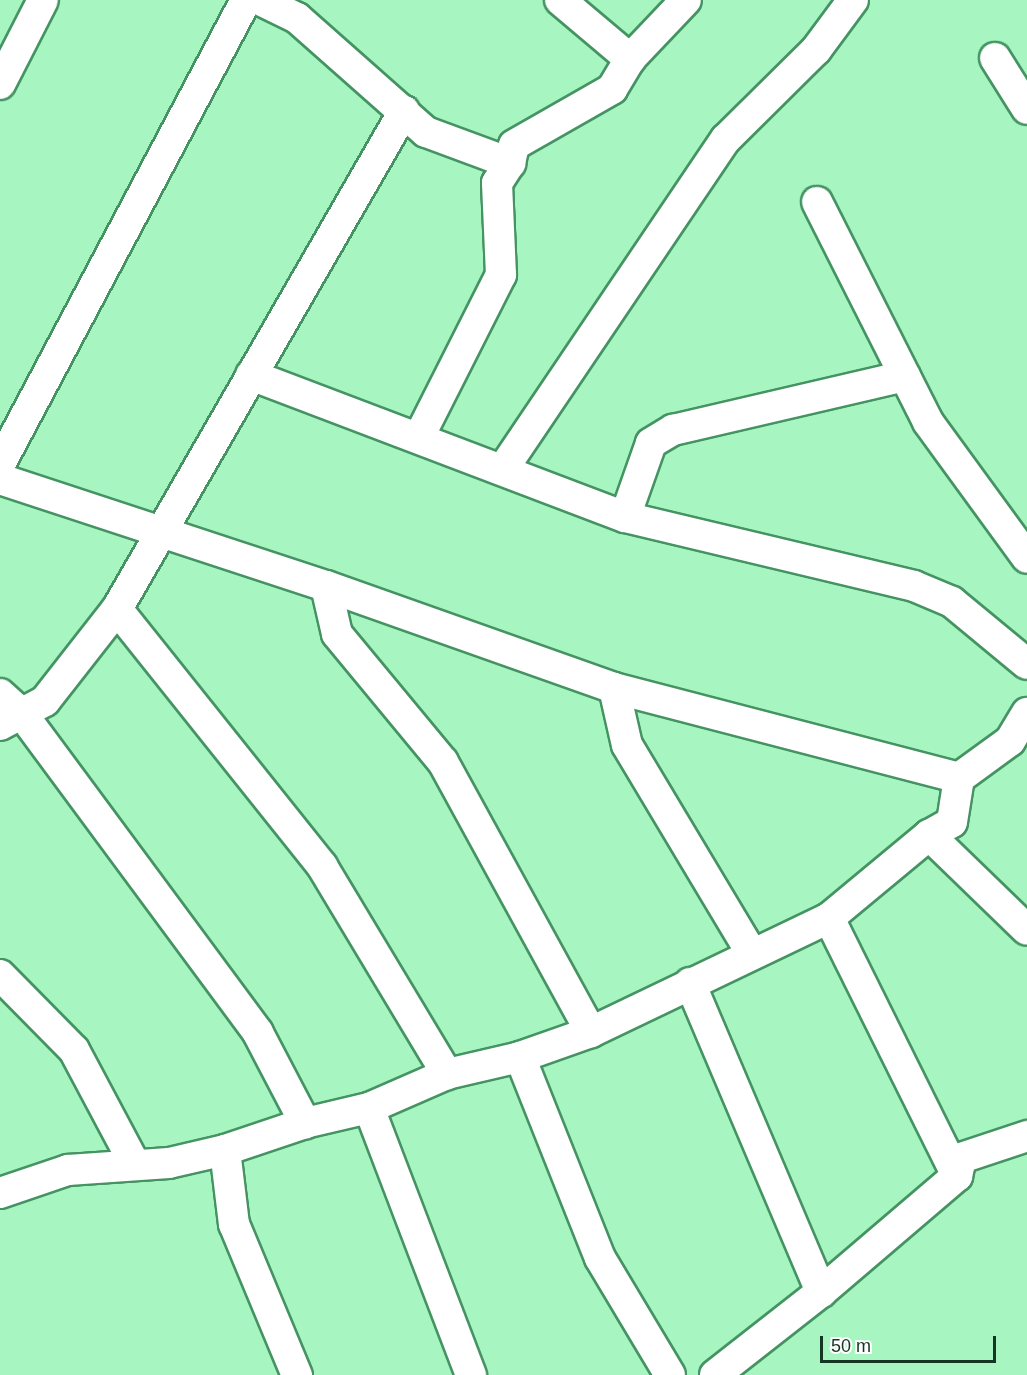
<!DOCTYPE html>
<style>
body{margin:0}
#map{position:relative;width:1027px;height:1375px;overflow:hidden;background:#a7f6c1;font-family:Arial,sans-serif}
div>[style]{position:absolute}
.roads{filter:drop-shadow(2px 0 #459363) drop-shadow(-2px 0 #459363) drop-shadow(0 2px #459363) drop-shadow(0 -2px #459363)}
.minor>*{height:30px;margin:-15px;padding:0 15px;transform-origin:15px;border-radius:15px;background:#fff}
span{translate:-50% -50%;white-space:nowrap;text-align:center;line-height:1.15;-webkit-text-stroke:4.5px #fff;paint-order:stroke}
.scale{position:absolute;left:820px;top:1336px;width:176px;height:27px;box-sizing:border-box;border:3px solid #153622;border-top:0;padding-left:8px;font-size:18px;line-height:21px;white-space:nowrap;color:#153622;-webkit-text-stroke:4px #fff;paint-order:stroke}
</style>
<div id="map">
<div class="roads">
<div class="minor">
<i style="left:260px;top:0;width:41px;rotate:25.9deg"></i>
<i style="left:297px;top:18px;width:172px;rotate:41.5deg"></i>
<i style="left:426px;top:132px;width:90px;rotate:20.3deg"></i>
<i style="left:560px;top:0;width:92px;rotate:40.1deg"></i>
<i style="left:995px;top:58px;width:60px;rotate:57.9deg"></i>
<i style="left:0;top:84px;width:94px;rotate:-62.9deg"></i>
<i style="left:817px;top:202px;width:246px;rotate:63.2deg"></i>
<i style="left:928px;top:422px;width:168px;rotate:53.9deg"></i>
<i style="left:251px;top:375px;width:400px;rotate:20.8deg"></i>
<i style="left:625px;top:517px;width:297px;rotate:13.4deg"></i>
<i style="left:914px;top:586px;width:41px;rotate:22.8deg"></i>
<i style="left:952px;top:602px;width:97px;rotate:39.6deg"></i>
<i style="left:419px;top:437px;width:182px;rotate:-63.2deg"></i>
<i style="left:501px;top:275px;width:92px;rotate:-92.5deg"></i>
<i style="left:497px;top:183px;width:24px;rotate:-57deg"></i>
<i style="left:510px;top:163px;width:18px;rotate:-77deg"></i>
<i style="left:514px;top:145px;width:113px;rotate:-29.7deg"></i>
<i style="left:612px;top:89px;width:35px;rotate:-59deg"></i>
<i style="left:630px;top:59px;width:81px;rotate:-46.5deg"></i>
<i style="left:0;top:464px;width:525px;rotate:-62.07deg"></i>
<i style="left:503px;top:469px;width:398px;rotate:-56deg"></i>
<i style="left:726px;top:139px;width:127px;rotate:-44.7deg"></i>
<i style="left:816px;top:50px;width:62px;rotate:-53.5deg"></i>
<i style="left:0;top:479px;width:343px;rotate:18.2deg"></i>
<i style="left:326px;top:586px;width:306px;rotate:19.5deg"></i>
<i style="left:614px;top:688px;width:357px;rotate:14.6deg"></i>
<i style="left:625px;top:517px;width:78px;rotate:-70.6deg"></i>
<i style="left:651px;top:443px;width:26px;rotate:-31deg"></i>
<i style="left:673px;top:430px;width:238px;rotate:-13.1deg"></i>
<i style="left:326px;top:586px;width:49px;rotate:77.1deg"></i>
<i style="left:337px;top:634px;width:166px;rotate:50.4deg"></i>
<i style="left:443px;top:762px;width:308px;rotate:61.3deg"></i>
<i style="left:117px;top:609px;width:329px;rotate:51.4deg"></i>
<i style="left:322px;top:866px;width:243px;rotate:59deg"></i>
<i style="left:614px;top:688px;width:58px;rotate:77.2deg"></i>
<i style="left:627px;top:745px;width:241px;rotate:59.1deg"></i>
<i style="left:0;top:694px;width:31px;rotate:42deg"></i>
<i style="left:23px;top:715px;width:395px;rotate:53.5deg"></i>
<i style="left:258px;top:1033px;width:102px;rotate:62.4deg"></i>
<i style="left:0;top:725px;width:51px;rotate:-28.1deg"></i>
<i style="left:45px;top:701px;width:117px;rotate:-52deg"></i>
<i style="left:117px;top:609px;width:575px;rotate:-60.04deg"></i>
<i style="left:929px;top:835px;width:136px;rotate:44.1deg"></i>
<i style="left:829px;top:918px;width:288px;rotate:63.6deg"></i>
<i style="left:0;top:975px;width:105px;rotate:45.4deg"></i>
<i style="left:74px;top:1050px;width:128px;rotate:62deg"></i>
<i style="left:690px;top:983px;width:336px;rotate:67deg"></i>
<i style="left:520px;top:1057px;width:216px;rotate:68.3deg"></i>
<i style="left:600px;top:1258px;width:136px;rotate:59.1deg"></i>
<i style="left:369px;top:1108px;width:286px;rotate:69.1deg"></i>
<i style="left:225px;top:1150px;width:75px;rotate:83.1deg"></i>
<i style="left:234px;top:1224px;width:164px;rotate:67.4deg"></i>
<i style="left:0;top:1193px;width:72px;rotate:-18.7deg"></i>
<i style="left:68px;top:1170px;width:101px;rotate:-4deg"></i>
<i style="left:169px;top:1163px;width:57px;rotate:-13.1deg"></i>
<i style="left:225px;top:1150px;width:84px;rotate:-18.6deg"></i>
<i style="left:305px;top:1123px;width:66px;rotate:-13.2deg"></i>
<i style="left:369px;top:1108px;width:85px;rotate:-23.6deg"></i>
<i style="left:447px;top:1074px;width:75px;rotate:-13.1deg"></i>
<i style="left:520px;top:1057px;width:75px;rotate:-19.4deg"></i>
<i style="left:591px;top:1032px;width:264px;rotate:-25.6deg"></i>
<i style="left:829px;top:918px;width:130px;rotate:-39.7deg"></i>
<i style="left:929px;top:835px;width:26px;rotate:-29deg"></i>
<i style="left:952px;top:822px;width:45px;rotate:-81deg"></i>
<i style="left:959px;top:778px;width:63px;rotate:-36deg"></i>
<i style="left:1010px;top:741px;width:33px;rotate:-59deg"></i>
<i style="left:715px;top:1375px;width:135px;rotate:-38.1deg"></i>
<i style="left:821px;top:1292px;width:179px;rotate:-40.5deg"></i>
<i style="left:957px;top:1176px;width:18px;rotate:-77deg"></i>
<i style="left:961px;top:1158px;width:70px;rotate:-18.4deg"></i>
</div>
</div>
<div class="scale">50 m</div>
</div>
